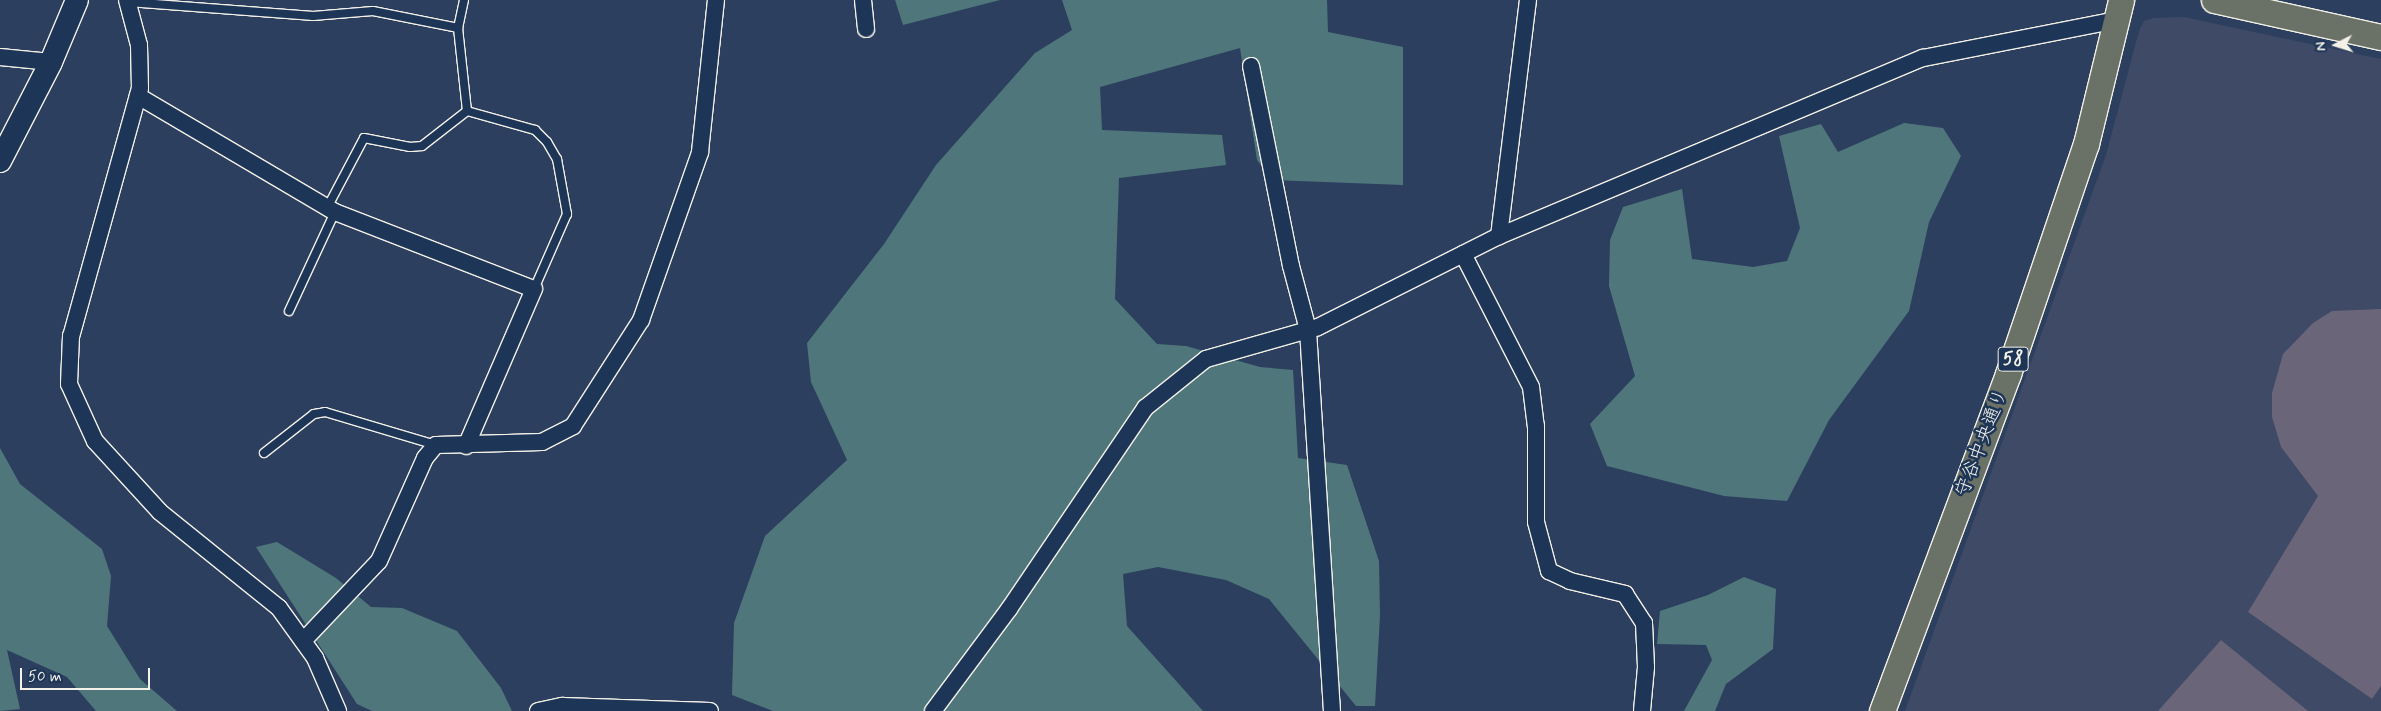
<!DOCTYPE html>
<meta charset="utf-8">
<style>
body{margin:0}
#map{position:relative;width:2381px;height:711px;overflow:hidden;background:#2c3f5e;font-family:Mynerve,"Klee One",sans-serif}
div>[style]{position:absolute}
.built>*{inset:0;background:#3f4a66}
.green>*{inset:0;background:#4f777b}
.building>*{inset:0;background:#6a6579}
.roads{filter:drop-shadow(1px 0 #f4f1e8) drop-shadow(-1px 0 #f4f1e8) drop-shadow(0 1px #f4f1e8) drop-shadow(0 -1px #f4f1e8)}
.lane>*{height:8px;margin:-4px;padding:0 4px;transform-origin:4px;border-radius:4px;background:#1d3557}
.street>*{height:16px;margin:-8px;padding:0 8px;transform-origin:8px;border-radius:8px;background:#1d3557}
.secondary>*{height:22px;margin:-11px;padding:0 11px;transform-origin:11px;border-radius:11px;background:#1d3557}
.primary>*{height:25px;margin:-12.5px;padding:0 12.5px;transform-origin:12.5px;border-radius:12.5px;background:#6a7166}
span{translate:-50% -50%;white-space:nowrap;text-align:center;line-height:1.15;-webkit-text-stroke:5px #1d3557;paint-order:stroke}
.shield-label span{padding:1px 4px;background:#1d3557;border:1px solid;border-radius:4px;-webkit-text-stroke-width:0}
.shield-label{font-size:18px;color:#f4f1e8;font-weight:700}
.street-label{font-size:19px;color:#f4f1e8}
.north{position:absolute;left:2311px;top:20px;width:50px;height:50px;-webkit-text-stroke:4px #1d3557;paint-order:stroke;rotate:265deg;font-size:14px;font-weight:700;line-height:20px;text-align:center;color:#f4f1e8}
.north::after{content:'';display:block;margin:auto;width:18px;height:22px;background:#f4f1e8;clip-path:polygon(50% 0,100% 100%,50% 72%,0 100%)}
.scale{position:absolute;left:20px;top:668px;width:130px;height:22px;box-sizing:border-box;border:2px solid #f4f1e8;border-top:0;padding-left:6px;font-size:15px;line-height:18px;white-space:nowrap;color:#f4f1e8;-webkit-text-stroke:4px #1d3557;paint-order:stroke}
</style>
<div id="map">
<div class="built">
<i style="clip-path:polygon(2184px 17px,2381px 59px,2381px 711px,1905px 711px,2106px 155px,2139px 31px,2144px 21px,2153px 18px)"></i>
</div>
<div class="green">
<i style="clip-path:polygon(895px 0,1000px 0,903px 25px)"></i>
<i style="clip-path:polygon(1062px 0,1327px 0,1328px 32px,1403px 47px,1403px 185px,1272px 180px,1257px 160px,1240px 48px,1100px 87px,1102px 130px,1222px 135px,1226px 165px,1119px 178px,1115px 299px,1157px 344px,1186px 346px,1260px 367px,1293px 370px,1298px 458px,1347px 465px,1379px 561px,1380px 615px,1375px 706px,1356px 706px,1269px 599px,1226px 580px,1158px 567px,1123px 574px,1127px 626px,1203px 711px,773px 711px,732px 695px,734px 623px,765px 536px,847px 460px,811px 382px,807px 343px,884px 244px,936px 165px,1035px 53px,1072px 30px)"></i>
<i style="clip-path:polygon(1904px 123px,1943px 128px,1961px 156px,1929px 222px,1909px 311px,1829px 420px,1787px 501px,1724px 496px,1607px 466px,1590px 424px,1635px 376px,1609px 286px,1610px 240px,1623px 207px,1682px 189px,1692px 259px,1753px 267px,1787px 261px,1800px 228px,1779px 136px,1821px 124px,1838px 152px)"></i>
<i style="clip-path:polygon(0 448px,20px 484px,102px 549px,111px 576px,107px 626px,140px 679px,177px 711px,96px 711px,67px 677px,7px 650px,20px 709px,0 711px)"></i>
<i style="clip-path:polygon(277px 542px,336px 578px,371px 607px,402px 608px,457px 631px,501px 688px,512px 711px,372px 711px,357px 704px,256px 547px)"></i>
<i style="clip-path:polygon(1744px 577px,1776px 589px,1773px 649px,1726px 684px,1715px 711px,1684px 711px,1712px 660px,1706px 645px,1657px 644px,1660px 611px,1708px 595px)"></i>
</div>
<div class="building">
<i style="clip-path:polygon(2381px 309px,2381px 686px,2372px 699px,2248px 612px,2318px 496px,2281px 447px,2272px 417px,2272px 393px,2283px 354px,2313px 323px,2332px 311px)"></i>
<i style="clip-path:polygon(2221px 640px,2308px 711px,2158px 711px)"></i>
</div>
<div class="roads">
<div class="lane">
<i style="left:464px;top:0;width:29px;rotate:102deg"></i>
<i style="left:458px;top:28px;width:83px;rotate:83.8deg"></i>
<i style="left:467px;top:111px;width:71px;rotate:15.6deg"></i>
<i style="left:535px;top:130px;width:17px;rotate:45deg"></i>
<i style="left:547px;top:142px;width:20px;rotate:60deg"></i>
<i style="left:557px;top:159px;width:56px;rotate:79.7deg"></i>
<i style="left:567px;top:214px;width:82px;rotate:113.7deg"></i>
<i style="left:128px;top:2px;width:186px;rotate:4.3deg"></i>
<i style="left:313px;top:16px;width:60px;rotate:-4.8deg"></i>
<i style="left:373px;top:11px;width:87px;rotate:11.3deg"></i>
<i style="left:327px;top:208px;width:79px;rotate:-62.1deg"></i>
<i style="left:364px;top:138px;width:47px;rotate:11.1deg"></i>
<i style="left:410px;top:147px;width:12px;rotate:-5deg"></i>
<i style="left:422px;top:146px;width:57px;rotate:-37.9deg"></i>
<i style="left:289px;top:311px;width:109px;rotate:-65.1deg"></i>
<i style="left:264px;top:453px;width:63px;rotate:-38deg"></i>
<i style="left:314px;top:414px;width:11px;rotate:-10deg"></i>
<i style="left:325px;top:412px;width:116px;rotate:16.6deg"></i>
</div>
<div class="street">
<i style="left:127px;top:0;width:47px;rotate:75.1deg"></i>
<i style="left:139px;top:45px;width:43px;rotate:88.7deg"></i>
<i style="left:140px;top:88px;width:257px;rotate:105.5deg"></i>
<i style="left:71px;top:336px;width:48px;rotate:92.4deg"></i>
<i style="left:69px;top:384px;width:63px;rotate:65.5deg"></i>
<i style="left:95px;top:441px;width:96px;rotate:47.5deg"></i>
<i style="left:160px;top:512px;width:153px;rotate:38.9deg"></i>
<i style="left:279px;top:608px;width:62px;rotate:54.2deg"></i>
<i style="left:315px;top:658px;width:58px;rotate:66.5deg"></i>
<i style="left:863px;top:0;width:29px;rotate:84deg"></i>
<i style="left:0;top:57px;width:51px;rotate:5.6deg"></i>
<i style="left:1251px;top:66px;width:204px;rotate:78.7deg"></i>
<i style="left:1291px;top:266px;width:66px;rotate:75.1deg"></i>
<i style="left:1308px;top:330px;width:382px;rotate:86.4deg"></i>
<i style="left:138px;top:96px;width:229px;rotate:30.5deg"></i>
<i style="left:335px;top:212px;width:213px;rotate:21.2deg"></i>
<i style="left:534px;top:289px;width:171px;rotate:113.4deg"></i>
<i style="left:1499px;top:236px;width:238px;rotate:-83deg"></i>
<i style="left:1463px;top:254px;width:149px;rotate:62.9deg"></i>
<i style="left:1531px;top:387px;width:39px;rotate:83deg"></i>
<i style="left:1536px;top:426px;width:96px;rotate:90deg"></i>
<i style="left:1536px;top:522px;width:51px;rotate:75.1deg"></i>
<i style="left:1549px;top:571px;width:23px;rotate:25deg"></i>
<i style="left:1570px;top:581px;width:57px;rotate:13.3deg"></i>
<i style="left:1625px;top:594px;width:35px;rotate:57deg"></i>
<i style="left:1644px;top:623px;width:44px;rotate:87.4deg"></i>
<i style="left:1646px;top:667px;width:44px;rotate:95.2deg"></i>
<i style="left:303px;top:641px;width:110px;rotate:-46.5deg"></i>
<i style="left:379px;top:561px;width:113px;rotate:-65.9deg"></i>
<i style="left:425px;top:458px;width:17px;rotate:-50deg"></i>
<i style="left:436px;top:445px;width:106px;rotate:-1.6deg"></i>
<i style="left:542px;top:442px;width:35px;rotate:-27deg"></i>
<i style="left:573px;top:426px;width:126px;rotate:-57.3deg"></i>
<i style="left:641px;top:320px;width:178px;rotate:-70.6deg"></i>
<i style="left:700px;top:152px;width:153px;rotate:-84deg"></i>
<i style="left:538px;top:711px;width:25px;rotate:-12deg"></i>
<i style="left:562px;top:706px;width:148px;rotate:1.9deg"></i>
<i style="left:933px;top:711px;width:127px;rotate:-53.3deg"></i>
<i style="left:1009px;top:609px;width:243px;rotate:-55.9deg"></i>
<i style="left:1145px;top:408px;width:78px;rotate:-38.8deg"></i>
<i style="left:1206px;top:359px;width:116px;rotate:-15.9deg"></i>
<i style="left:1318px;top:327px;width:203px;rotate:-26.7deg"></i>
<i style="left:1499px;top:236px;width:460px;rotate:-22.8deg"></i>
<i style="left:1923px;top:58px;width:198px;rotate:-11.1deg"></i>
</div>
<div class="secondary">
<i style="left:0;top:161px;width:111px;rotate:-62.7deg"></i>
<i style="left:51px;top:62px;width:67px;rotate:-67.2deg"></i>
</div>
<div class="primary">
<i style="left:2214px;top:0;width:171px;rotate:12.5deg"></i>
<i style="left:1882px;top:711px;width:360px;rotate:-69.5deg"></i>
<i style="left:2008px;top:374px;width:243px;rotate:-71.3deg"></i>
<i style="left:2086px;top:144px;width:148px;rotate:-76.3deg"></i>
</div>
</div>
<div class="shield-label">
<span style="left:2013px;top:359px">58</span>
</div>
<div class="street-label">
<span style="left:1982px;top:443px;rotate:-69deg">守谷中央通り</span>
</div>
<div class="north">N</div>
<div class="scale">50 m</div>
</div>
